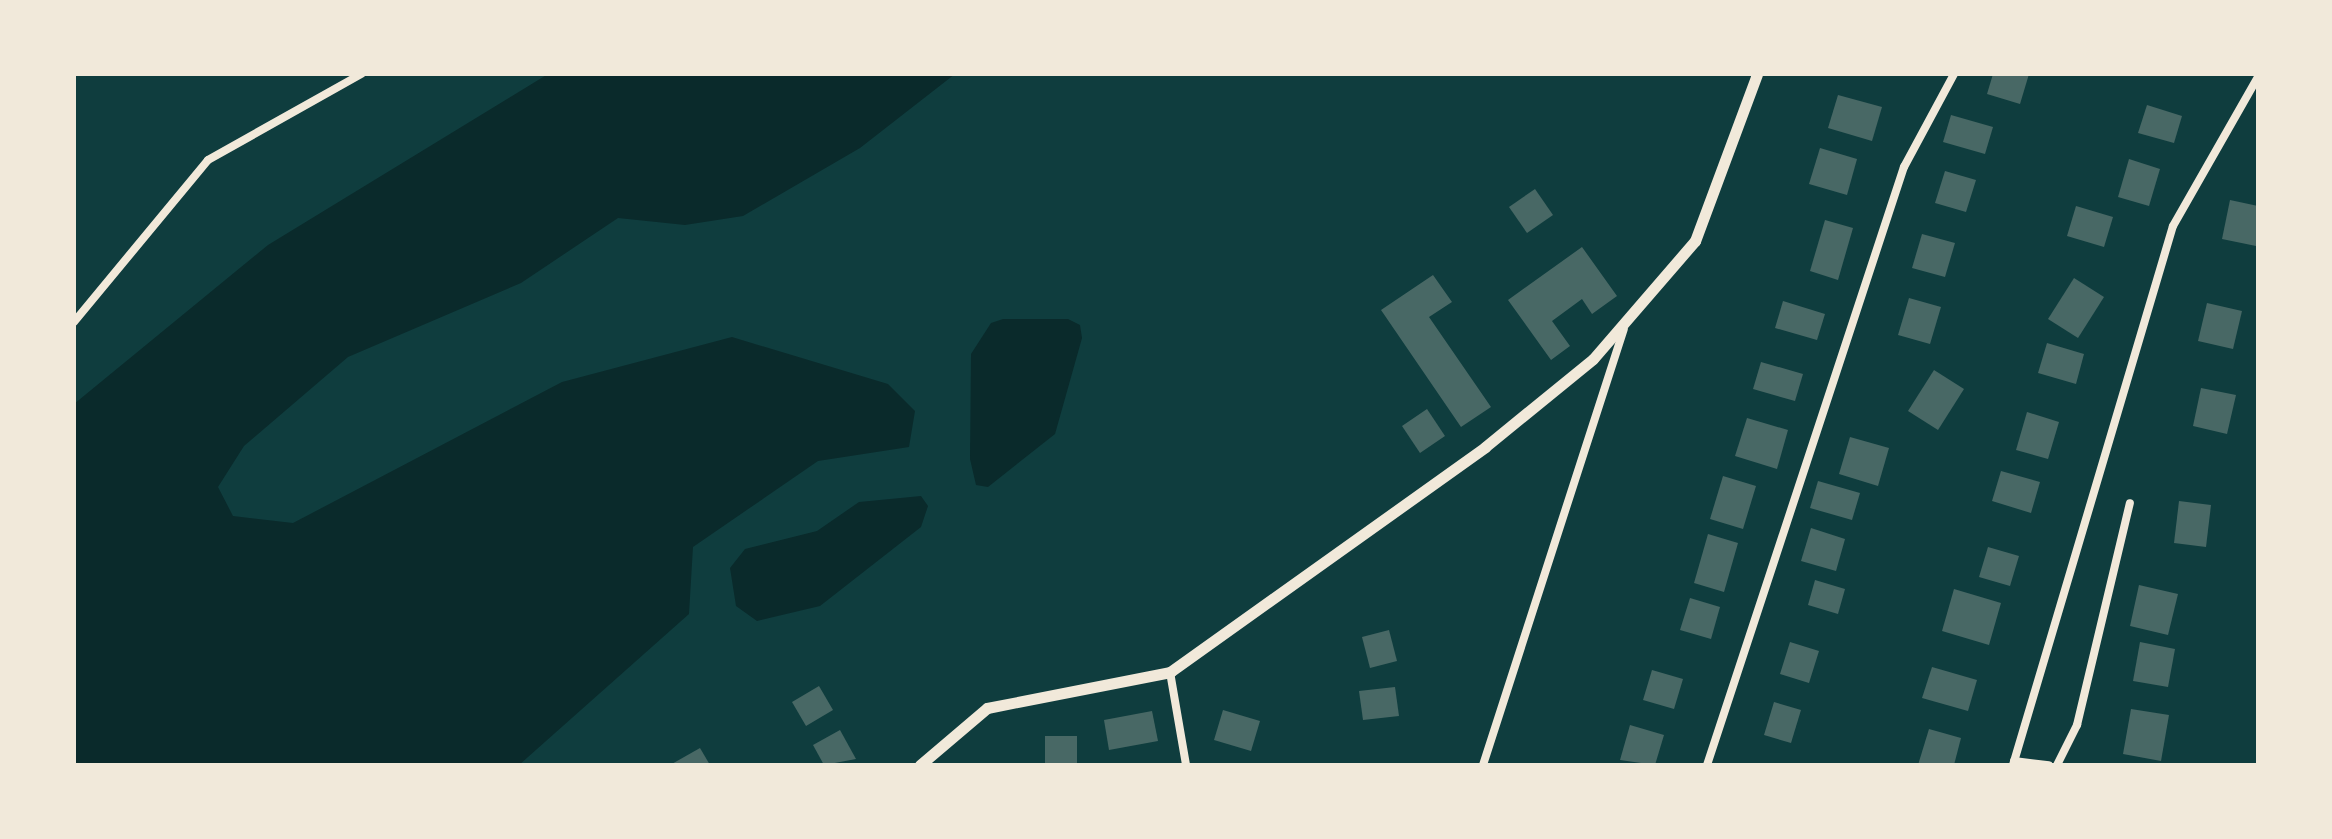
<!DOCTYPE html>
<style>
body{margin:0}
#map{position:relative;width:2332px;height:839px;overflow:hidden;background:#0f3d3e;font-family:Overpass,sans-serif}
div>[style]{position:absolute}
.water>*{inset:0;background:#0a2a2b}
.building>*{inset:0;background:#486865}
.minor>*{height:8px;margin:-4px;padding:0 4px;transform-origin:4px;border-radius:4px;background:#f1e9da}
.tertiary>*{height:11px;margin:-5.5px;padding:0 5.5px;transform-origin:5.5px;border-radius:5.5px;background:#f1e9da}
span{translate:-50% -50%;white-space:nowrap;text-align:center;line-height:1.15;-webkit-text-stroke:6px #f1e9da;paint-order:stroke}
.frame{position:absolute;inset:0;border:76px solid #f1e9da;pointer-events:none}
</style>
<div id="map">
<div class="water">
<i style="clip-path:polygon(548px 74px,955px 74px,860px 148px,743px 216px,685px 225px,618px 218px,521px 283px,348px 357px,244px 446px,218px 487px,233px 516px,293px 523px,562px 382px,732px 337px,888px 384px,915px 411px,909px 447px,818px 461px,693px 547px,689px 614px,519px 765px,74px 765px,74px 404px,268px 245px)"></i>
<i style="clip-path:polygon(1003px 319px,1068px 319px,1080px 325px,1082px 338px,1055px 434px,988px 487px,976px 485px,970px 459px,971px 354px,991px 323px)"></i>
<i style="clip-path:polygon(921px 496px,928px 506px,921px 527px,820px 606px,757px 621px,736px 606px,730px 568px,745px 549px,817px 531px,859px 502px)"></i>
</div>
<div class="building">
<i style="clip-path:polygon(1993px 74px,2029px 74px,2020px 104px,1987px 94px)"></i>
<i style="clip-path:polygon(1838px 95px,1882px 107px,1872px 141px,1828px 128px)"></i>
<i style="clip-path:polygon(2147px 105px,2182px 116px,2174px 143px,2138px 133px)"></i>
<i style="clip-path:polygon(1951px 115px,1993px 127px,1985px 154px,1943px 142px)"></i>
<i style="clip-path:polygon(1820px 148px,1857px 159px,1847px 195px,1809px 184px)"></i>
<i style="clip-path:polygon(2129px 159px,2160px 169px,2149px 206px,2118px 197px)"></i>
<i style="clip-path:polygon(1945px 171px,1976px 180px,1966px 212px,1935px 203px)"></i>
<i style="clip-path:polygon(1535px 189px,1553px 215px,1527px 233px,1509px 207px)"></i>
<i style="clip-path:polygon(2230px 200px,2258px 206px,2256px 246px,2222px 239px)"></i>
<i style="clip-path:polygon(2076px 206px,2113px 217px,2104px 247px,2067px 236px)"></i>
<i style="clip-path:polygon(1825px 220px,1853px 228px,1838px 280px,1810px 271px)"></i>
<i style="clip-path:polygon(1922px 234px,1955px 243px,1945px 277px,1912px 268px)"></i>
<i style="clip-path:polygon(1582px 247px,1617px 296px,1592px 314px,1582px 299px,1552px 321px,1570px 346px,1551px 360px,1508px 300px)"></i>
<i style="clip-path:polygon(1433px 275px,1452px 302px,1429px 317px,1491px 407px,1461px 427px,1381px 310px)"></i>
<i style="clip-path:polygon(2074px 278px,2104px 297px,2078px 338px,2048px 319px)"></i>
<i style="clip-path:polygon(1909px 298px,1941px 307px,1930px 344px,1898px 335px)"></i>
<i style="clip-path:polygon(1783px 301px,1825px 314px,1817px 340px,1775px 328px)"></i>
<i style="clip-path:polygon(2207px 303px,2242px 311px,2233px 349px,2198px 341px)"></i>
<i style="clip-path:polygon(2047px 343px,2084px 354px,2076px 384px,2038px 373px)"></i>
<i style="clip-path:polygon(1761px 362px,1803px 374px,1795px 401px,1753px 389px)"></i>
<i style="clip-path:polygon(1934px 370px,1964px 389px,1938px 430px,1908px 411px)"></i>
<i style="clip-path:polygon(2201px 388px,2236px 395px,2227px 434px,2193px 426px)"></i>
<i style="clip-path:polygon(1427px 409px,1445px 436px,1420px 453px,1402px 426px)"></i>
<i style="clip-path:polygon(2027px 412px,2059px 422px,2048px 459px,2016px 450px)"></i>
<i style="clip-path:polygon(1747px 418px,1788px 430px,1777px 469px,1735px 456px)"></i>
<i style="clip-path:polygon(1850px 437px,1889px 448px,1878px 486px,1839px 474px)"></i>
<i style="clip-path:polygon(2001px 471px,2040px 482px,2031px 513px,1992px 501px)"></i>
<i style="clip-path:polygon(1723px 476px,1756px 486px,1743px 529px,1710px 519px)"></i>
<i style="clip-path:polygon(1818px 481px,1860px 493px,1852px 520px,1810px 508px)"></i>
<i style="clip-path:polygon(2179px 501px,2211px 505px,2206px 547px,2174px 543px)"></i>
<i style="clip-path:polygon(1811px 528px,1845px 539px,1836px 571px,1801px 561px)"></i>
<i style="clip-path:polygon(1708px 534px,1738px 543px,1724px 592px,1694px 583px)"></i>
<i style="clip-path:polygon(1988px 547px,2019px 556px,2010px 586px,1979px 577px)"></i>
<i style="clip-path:polygon(1815px 580px,1845px 589px,1838px 614px,1808px 605px)"></i>
<i style="clip-path:polygon(2139px 585px,2178px 594px,2168px 635px,2130px 626px)"></i>
<i style="clip-path:polygon(1954px 589px,2001px 603px,1989px 645px,1942px 631px)"></i>
<i style="clip-path:polygon(1690px 598px,1720px 607px,1711px 639px,1680px 630px)"></i>
<i style="clip-path:polygon(1389px 630px,1397px 661px,1370px 668px,1362px 637px)"></i>
<i style="clip-path:polygon(1790px 642px,1819px 651px,1809px 683px,1780px 674px)"></i>
<i style="clip-path:polygon(2140px 642px,2175px 649px,2168px 687px,2133px 681px)"></i>
<i style="clip-path:polygon(1932px 667px,1977px 680px,1968px 711px,1922px 698px)"></i>
<i style="clip-path:polygon(1652px 670px,1683px 679px,1674px 709px,1643px 700px)"></i>
<i style="clip-path:polygon(819px 686px,833px 710px,806px 726px,792px 702px)"></i>
<i style="clip-path:polygon(1395px 687px,1399px 716px,1363px 720px,1359px 691px)"></i>
<i style="clip-path:polygon(1774px 702px,1801px 710px,1791px 743px,1764px 735px)"></i>
<i style="clip-path:polygon(2131px 709px,2169px 715px,2161px 761px,2123px 754px)"></i>
<i style="clip-path:polygon(1223px 710px,1260px 721px,1251px 751px,1214px 740px)"></i>
<i style="clip-path:polygon(1152px 711px,1158px 741px,1109px 750px,1104px 720px)"></i>
<i style="clip-path:polygon(1630px 725px,1664px 735px,1655px 765px,1620px 760px)"></i>
<i style="clip-path:polygon(1929px 729px,1961px 738px,1954px 765px,1918px 765px)"></i>
<i style="clip-path:polygon(840px 730px,856px 759px,824px 765px,813px 745px)"></i>
<i style="clip-path:polygon(1045px 736px,1077px 736px,1077px 765px,1045px 765px)"></i>
<i style="clip-path:polygon(700px 748px,710px 765px,670px 765px)"></i>
</div>
<div class="minor">
<i style="left:74px;top:322px;width:210px;rotate:-50.4deg"></i>
<i style="left:208px;top:160px;width:176px;rotate:-29.3deg"></i>
<i style="left:1170px;top:672px;width:94px;rotate:80.2deg"></i>
<i style="left:2014px;top:761px;width:35px;rotate:7deg"></i>
<i style="left:1483px;top:765px;width:458px;rotate:-72.1deg"></i>
<i style="left:1707px;top:765px;width:630px;rotate:-71.77deg"></i>
<i style="left:1904px;top:167px;width:106px;rotate:-61.7deg"></i>
<i style="left:2013px;top:765px;width:562px;rotate:-73.47deg"></i>
<i style="left:2173px;top:226px;width:172px;rotate:-60.3deg"></i>
<i style="left:2057px;top:765px;width:45px;rotate:-63.4deg"></i>
<i style="left:2077px;top:725px;width:228px;rotate:-76.6deg"></i>
</div>
<div class="tertiary">
<i style="left:920px;top:765px;width:88px;rotate:-40.4deg"></i>
<i style="left:987px;top:708px;width:187px;rotate:-11.1deg"></i>
<i style="left:1170px;top:672px;width:387px;rotate:-35.5deg"></i>
<i style="left:1485px;top:447px;width:139px;rotate:-39.2deg"></i>
<i style="left:1593px;top:359px;width:156px;rotate:-49.2deg"></i>
<i style="left:1695px;top:241px;width:178px;rotate:-69.6deg"></i>
</div>
<div class="frame"></div>
</div>
